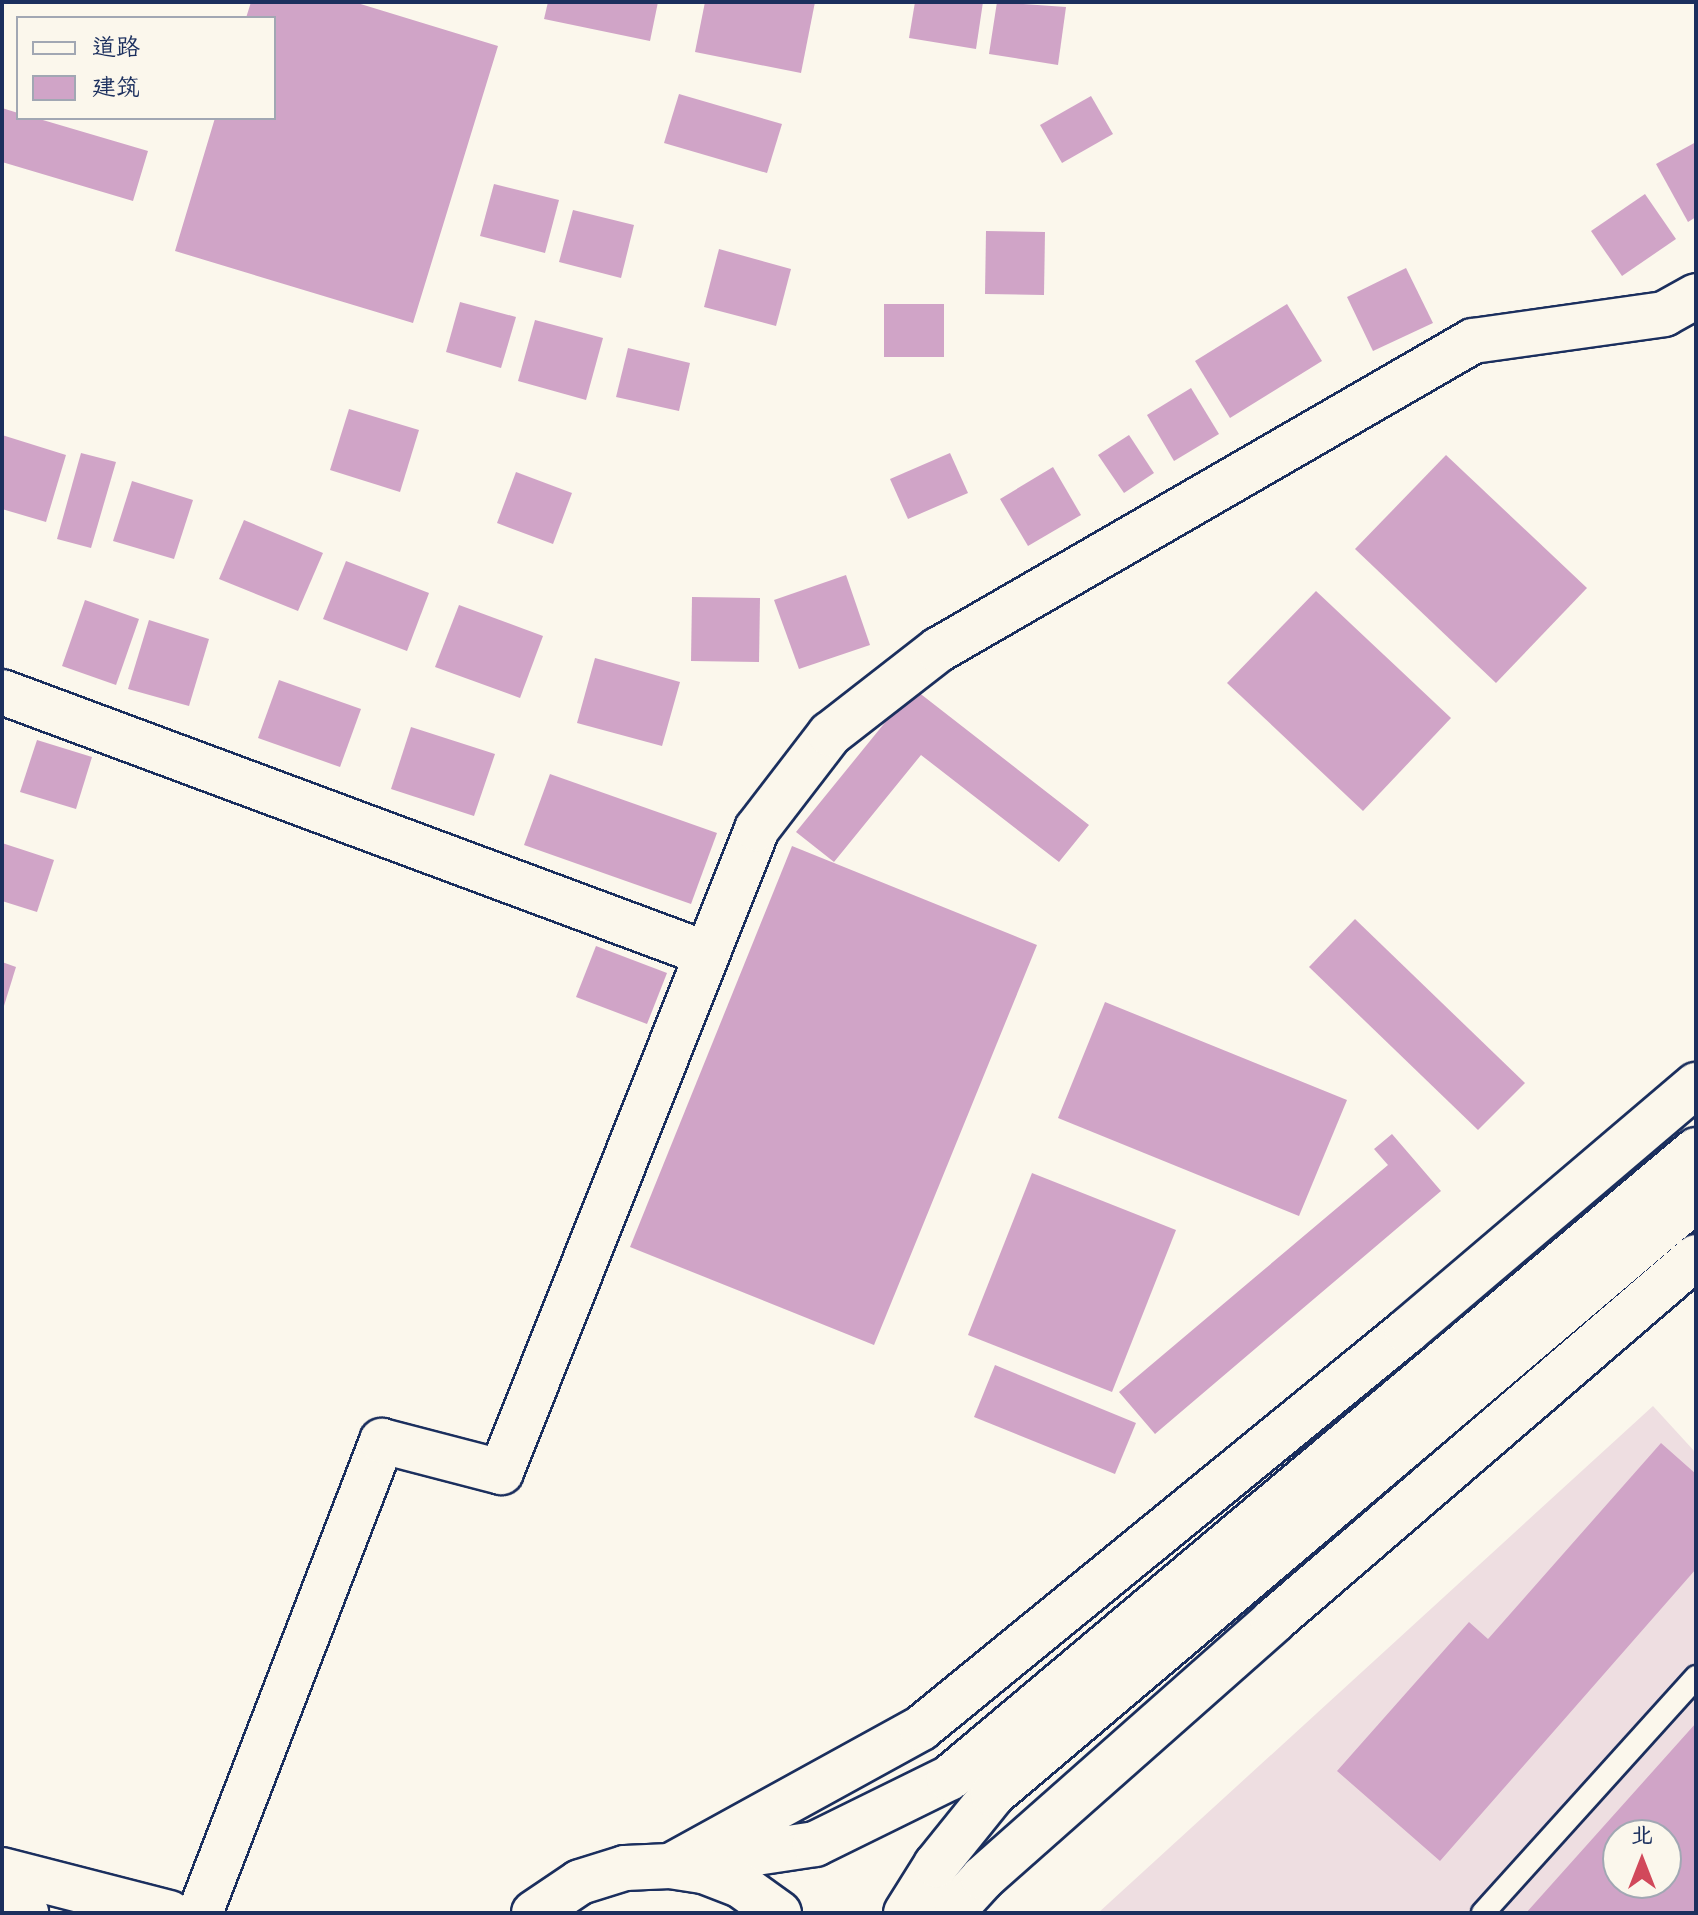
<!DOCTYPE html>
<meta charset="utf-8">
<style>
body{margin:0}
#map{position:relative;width:1698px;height:1915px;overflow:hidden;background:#fbf7ec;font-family:"Indie Flower","LXGW WenKai TC",sans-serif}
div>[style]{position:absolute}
.built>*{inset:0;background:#eedee1}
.building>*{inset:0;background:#d0a4c7}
.roads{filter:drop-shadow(2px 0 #1b2f5e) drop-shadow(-2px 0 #1b2f5e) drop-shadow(0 2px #1b2f5e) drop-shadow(0 -2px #1b2f5e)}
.lane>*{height:22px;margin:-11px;padding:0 11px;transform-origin:11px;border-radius:11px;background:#fbf7ec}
.street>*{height:44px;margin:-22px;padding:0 22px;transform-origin:22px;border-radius:22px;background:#fbf7ec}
.primary>*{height:44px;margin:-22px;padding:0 22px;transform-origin:22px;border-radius:22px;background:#fbf7ec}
span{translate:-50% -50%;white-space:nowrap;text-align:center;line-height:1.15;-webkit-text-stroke:6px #fbf7ec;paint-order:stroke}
.frame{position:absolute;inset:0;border:4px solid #1b2f5e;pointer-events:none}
.legend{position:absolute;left:16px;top:16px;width:260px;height:104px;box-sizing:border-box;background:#fbf7ec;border:2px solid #a1a7b3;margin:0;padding:10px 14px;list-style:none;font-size:24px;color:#1b2f5e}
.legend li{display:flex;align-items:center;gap:16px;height:40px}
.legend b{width:40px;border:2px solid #a1a7b3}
.north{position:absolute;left:1602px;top:1819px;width:80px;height:80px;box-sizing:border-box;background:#fbf7ec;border:2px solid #a1a7b3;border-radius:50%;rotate:0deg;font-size:22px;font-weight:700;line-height:32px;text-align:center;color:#1b2f5e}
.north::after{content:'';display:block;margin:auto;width:28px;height:36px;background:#d1495b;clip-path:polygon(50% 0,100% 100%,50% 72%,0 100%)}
</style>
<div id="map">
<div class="built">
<i style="clip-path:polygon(evenodd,1653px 1406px,1696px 1453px,1696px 1913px,1098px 1913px,1653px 1406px,1618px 1835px,1666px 1835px,1666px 1883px,1618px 1883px,1618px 1835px)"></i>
</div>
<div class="building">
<i style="clip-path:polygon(251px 2px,354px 2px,498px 46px,413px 323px,175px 251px,215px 118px,274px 118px,274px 18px,246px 18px)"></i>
<i style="clip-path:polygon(548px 2px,658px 2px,650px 41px,544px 19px)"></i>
<i style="clip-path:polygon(705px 2px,815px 2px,801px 73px,695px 52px)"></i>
<i style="clip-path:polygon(915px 2px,983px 2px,976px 49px,909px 38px)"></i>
<i style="clip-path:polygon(997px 2px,1066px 7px,1058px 65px,989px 54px)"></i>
<i style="clip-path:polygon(679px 94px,782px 124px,767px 173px,664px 143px)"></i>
<i style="clip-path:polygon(1091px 96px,1113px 134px,1062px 163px,1040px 125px)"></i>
<i style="clip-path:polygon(2px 108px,18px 113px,18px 118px,36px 118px,148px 151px,133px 201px,2px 162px)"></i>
<i style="clip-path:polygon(1696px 142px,1696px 217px,1688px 222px,1656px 164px)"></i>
<i style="clip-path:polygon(494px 184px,559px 200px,545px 253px,480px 236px)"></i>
<i style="clip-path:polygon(1645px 194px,1676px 239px,1622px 276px,1591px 231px)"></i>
<i style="clip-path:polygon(573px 210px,634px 225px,621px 278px,559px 262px)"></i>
<i style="clip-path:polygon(986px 231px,1045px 232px,1044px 295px,985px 294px)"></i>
<i style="clip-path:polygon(719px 249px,791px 269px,776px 326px,704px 307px)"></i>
<i style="clip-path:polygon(1406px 268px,1433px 323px,1373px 351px,1347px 297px)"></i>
<i style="clip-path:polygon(460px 302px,516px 317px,501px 368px,446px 352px)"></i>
<i style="clip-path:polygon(884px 304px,944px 304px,944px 357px,884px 357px)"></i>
<i style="clip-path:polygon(1287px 304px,1322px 361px,1230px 418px,1195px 361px)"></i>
<i style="clip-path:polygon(535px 320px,603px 338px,586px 400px,518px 381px)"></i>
<i style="clip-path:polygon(628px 348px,690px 363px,679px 411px,616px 397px)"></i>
<i style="clip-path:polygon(1191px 388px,1219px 434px,1174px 461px,1147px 415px)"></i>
<i style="clip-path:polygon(349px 409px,419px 430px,400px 492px,330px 470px)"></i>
<i style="clip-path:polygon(2px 435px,66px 455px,46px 522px,2px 509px)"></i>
<i style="clip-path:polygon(1129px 435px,1154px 473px,1124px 493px,1098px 455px)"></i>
<i style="clip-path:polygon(81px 453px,116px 462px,91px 548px,57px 539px)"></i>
<i style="clip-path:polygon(950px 453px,968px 493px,908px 519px,890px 479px)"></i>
<i style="clip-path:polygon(1446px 455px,1587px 588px,1496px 683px,1355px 549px)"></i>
<i style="clip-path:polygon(1053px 467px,1081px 515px,1028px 546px,1000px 499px)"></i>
<i style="clip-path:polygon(516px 472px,572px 493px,553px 544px,497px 523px)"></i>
<i style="clip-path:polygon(132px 481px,193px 500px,174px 559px,113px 541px)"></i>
<i style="clip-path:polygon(244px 520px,323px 553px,298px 611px,219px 579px)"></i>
<i style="clip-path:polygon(346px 561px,429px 593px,407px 651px,323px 619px)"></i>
<i style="clip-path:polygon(846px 575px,870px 645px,799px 669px,774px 600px)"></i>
<i style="clip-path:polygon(1316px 591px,1451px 718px,1363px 811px,1227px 683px)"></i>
<i style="clip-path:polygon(692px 597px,760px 598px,759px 662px,691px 661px)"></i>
<i style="clip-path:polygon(85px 600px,139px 619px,116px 685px,62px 666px)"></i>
<i style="clip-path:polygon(459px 605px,543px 636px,520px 698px,435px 667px)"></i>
<i style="clip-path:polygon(149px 620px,209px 639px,189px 706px,128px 689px)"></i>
<i style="clip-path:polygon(595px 658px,680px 682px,662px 746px,577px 723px)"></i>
<i style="clip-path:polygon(279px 680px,361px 709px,340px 767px,258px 738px)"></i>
<i style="clip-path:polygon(913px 688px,1089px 825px,1059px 862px,921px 755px,834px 862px,796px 832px)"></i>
<i style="clip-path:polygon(411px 727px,495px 754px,474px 816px,391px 789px)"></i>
<i style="clip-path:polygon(37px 740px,92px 757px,76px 809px,20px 792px)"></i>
<i style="clip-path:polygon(550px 774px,717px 833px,691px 904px,524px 845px)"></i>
<i style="clip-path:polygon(2px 843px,54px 860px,37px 912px,2px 901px)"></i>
<i style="clip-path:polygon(792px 846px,1037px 945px,874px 1345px,630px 1247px)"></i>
<i style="clip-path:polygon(1355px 919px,1525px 1083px,1478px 1130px,1309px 967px)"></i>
<i style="clip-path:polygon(596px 946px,667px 973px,647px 1024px,576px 997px)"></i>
<i style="clip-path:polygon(2px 962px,16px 967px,3px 1009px,2px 1009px)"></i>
<i style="clip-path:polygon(1105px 1002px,1347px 1100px,1299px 1216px,1058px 1118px)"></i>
<i style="clip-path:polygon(1392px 1134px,1441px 1191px,1155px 1434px,1119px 1392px,1388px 1165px,1374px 1149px)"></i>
<i style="clip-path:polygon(1032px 1173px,1176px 1230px,1112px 1392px,968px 1335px)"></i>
<i style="clip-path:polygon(995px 1365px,1136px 1423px,1115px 1474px,974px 1417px)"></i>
<i style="clip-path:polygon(1661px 1443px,1696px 1474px,1696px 1569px,1440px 1861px,1337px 1771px,1469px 1622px,1488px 1639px)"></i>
<i style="clip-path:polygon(evenodd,1696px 1723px,1696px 1913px,1526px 1913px,1696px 1723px,1618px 1835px,1666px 1835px,1666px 1883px,1618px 1883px,1618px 1835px)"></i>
</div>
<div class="roads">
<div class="lane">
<i style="left:1483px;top:1913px;width:318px;rotate:-47.9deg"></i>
</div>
<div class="street">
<i style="left:2px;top:692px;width:752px;rotate:20.39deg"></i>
<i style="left:674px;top:1864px;width:282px;rotate:-28.8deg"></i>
<i style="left:921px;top:1728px;width:628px;rotate:-39.24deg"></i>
<i style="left:1407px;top:1331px;width:380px;rotate:-40.4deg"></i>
<i style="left:200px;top:1913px;width:506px;rotate:-68.91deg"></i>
<i style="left:382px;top:1441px;width:123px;rotate:14.6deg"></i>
<i style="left:501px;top:1472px;width:692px;rotate:-68.29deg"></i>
<i style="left:757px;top:829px;width:120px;rotate:-52.5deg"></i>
<i style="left:830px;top:734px;width:137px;rotate:-37.9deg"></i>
<i style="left:938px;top:650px;width:618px;rotate:-30.01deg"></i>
<i style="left:1473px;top:341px;width:193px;rotate:-8deg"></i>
<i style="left:1664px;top:314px;width:37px;rotate:-29deg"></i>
<i style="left:951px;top:1913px;width:47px;rotate:-47.6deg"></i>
<i style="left:983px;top:1878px;width:387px;rotate:-41.5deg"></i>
<i style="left:1273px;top:1621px;width:558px;rotate:-40.71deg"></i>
</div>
<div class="primary">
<i style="left:670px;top:1866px;width:147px;rotate:-8.6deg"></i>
<i style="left:815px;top:1844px;width:149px;rotate:-26.2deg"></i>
<i style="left:949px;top:1778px;width:976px;rotate:-40.05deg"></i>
<i style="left:2px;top:1870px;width:173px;rotate:14.4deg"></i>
<i style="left:2px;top:1907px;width:25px;rotate:14deg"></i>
<i style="left:534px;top:1913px;width:55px;rotate:-34deg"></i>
<i style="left:580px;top:1882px;width:47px;rotate:-17.3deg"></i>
<i style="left:625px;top:1868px;width:45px;rotate:-2.5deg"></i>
<i style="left:670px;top:1866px;width:36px;rotate:9deg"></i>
<i style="left:706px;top:1872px;width:36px;rotate:21deg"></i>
<i style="left:740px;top:1885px;width:48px;rotate:35.7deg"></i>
<i style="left:906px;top:1913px;width:57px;rotate:-58deg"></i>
<i style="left:936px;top:1865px;width:91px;rotate:-51.2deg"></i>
<i style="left:993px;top:1794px;width:921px;rotate:-40.24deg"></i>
</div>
</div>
<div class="frame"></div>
<ul class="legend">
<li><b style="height:10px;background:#fbf7ec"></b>道路</li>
<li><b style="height:22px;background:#d0a4c7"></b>建筑</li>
</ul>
<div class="north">北</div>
</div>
